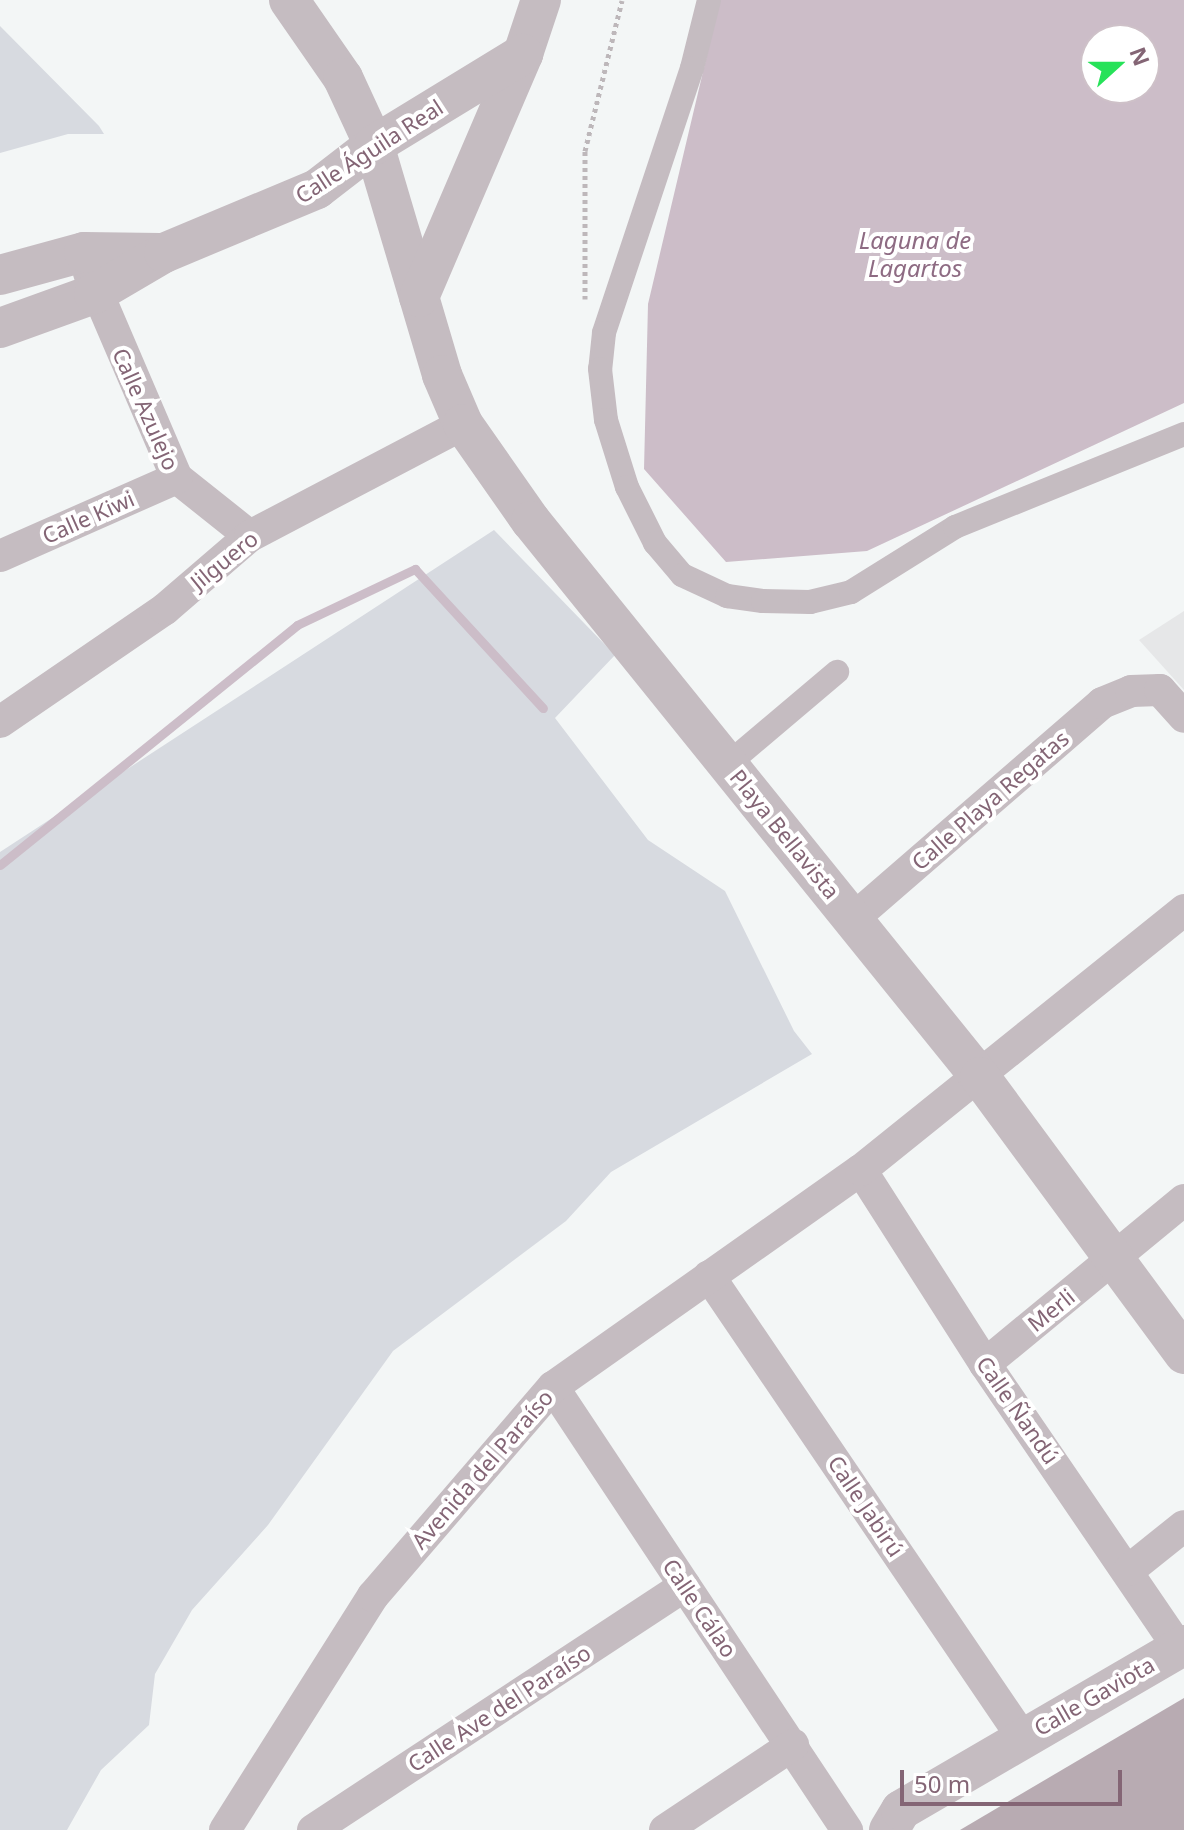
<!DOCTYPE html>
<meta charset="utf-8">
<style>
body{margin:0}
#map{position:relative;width:1184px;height:1830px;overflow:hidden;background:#f3f6f6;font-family:"Noto Sans",sans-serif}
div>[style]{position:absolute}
.built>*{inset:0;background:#e6e7e8}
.green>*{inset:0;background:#d7dae0}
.water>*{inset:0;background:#ccbdc8}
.stream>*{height:9px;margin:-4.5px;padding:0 4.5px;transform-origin:4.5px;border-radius:4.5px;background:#ccbdc8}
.building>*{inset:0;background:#b8abb2}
.path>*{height:5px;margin-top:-2.5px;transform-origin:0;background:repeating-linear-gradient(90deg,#bdb7ba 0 4px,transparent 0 8px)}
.pedestrian>*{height:24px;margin:-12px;padding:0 12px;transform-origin:12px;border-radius:12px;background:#c5bcc1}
.minor>*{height:32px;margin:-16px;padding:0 16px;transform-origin:16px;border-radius:16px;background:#c5bcc1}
.tertiary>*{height:40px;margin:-20px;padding:0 20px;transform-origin:20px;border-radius:20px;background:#c5bcc1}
span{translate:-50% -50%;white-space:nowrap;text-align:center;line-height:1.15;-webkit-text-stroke:8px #fff;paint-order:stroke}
.street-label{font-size:22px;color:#846575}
.water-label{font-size:24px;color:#8e6b83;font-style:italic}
.north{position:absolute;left:1080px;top:24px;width:80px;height:80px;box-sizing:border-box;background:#fff;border:2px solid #cec1c8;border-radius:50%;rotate:69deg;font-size:22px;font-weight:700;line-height:32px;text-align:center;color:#846575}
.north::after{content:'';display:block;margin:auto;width:28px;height:36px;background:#27e259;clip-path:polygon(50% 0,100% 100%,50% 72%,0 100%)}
.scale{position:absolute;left:900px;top:1770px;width:222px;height:36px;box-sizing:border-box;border:4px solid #846575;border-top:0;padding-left:10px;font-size:24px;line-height:28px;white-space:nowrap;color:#846575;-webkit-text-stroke:6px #fff;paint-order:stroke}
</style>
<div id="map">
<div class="built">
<i style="clip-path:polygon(1184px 611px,1184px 690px,1139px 640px)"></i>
</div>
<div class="green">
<i style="clip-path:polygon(0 26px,99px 126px,104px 134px,68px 134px,0 153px)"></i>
<i style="clip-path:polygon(494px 530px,615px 655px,555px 718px,648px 840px,725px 891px,794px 1031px,812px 1054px,611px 1172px,566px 1221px,393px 1351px,268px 1525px,192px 1610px,155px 1674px,149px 1725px,101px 1770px,67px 1830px,0 1830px,0 852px)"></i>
</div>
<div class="water">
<i style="clip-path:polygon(evenodd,720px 0,1184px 0,1184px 403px,867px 551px,726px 562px,644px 469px,648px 304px,720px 0,1096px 40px,1144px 40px,1144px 88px,1096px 88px,1096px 40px)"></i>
</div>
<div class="stream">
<i style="left:0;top:865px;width:382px;rotate:-38.9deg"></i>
<i style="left:297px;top:625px;width:131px;rotate:-25.4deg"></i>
<i style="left:415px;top:569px;width:189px;rotate:47.4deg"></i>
</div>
<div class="building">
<i style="clip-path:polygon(1184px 1698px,1184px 1830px,960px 1830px)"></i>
</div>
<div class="path">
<i style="left:585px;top:299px;width:148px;rotate:-90deg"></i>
<i style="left:585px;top:151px;width:155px;rotate:-76.2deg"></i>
</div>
<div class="pedestrian">
<i style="left:709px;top:0;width:70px;rotate:104deg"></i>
<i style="left:692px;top:68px;width:279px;rotate:108.4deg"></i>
<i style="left:604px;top:333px;width:36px;rotate:96deg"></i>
<i style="left:600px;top:369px;width:51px;rotate:83.3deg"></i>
<i style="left:606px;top:420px;width:70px;rotate:72.6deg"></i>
<i style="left:627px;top:487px;width:63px;rotate:63.4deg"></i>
<i style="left:655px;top:543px;width:42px;rotate:49.8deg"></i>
<i style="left:682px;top:575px;width:50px;rotate:25deg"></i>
<i style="left:727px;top:596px;width:36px;rotate:8deg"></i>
<i style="left:763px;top:601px;width:47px;rotate:1.2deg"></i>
<i style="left:810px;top:602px;width:42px;rotate:-13.7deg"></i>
<i style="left:851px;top:592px;width:123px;rotate:-32deg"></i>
<i style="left:955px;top:527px;width:247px;rotate:-22.1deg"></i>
<i style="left:728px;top:764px;width:143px;rotate:-40.2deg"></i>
</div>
<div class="minor">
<i style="left:89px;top:273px;width:223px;rotate:66.8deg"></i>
<i style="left:177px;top:478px;width:93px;rotate:38.5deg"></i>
<i style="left:0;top:556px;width:193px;rotate:-23.8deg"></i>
<i style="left:0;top:722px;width:200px;rotate:-34.4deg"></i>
<i style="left:165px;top:609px;width:112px;rotate:-40.7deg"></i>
<i style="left:250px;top:536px;width:241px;rotate:-27.7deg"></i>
<i style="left:854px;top:918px;width:328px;rotate:-40.9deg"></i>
<i style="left:1102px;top:703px;width:31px;rotate:-22deg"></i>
<i style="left:1131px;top:691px;width:29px;rotate:-2deg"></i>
<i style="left:1160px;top:690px;width:36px;rotate:48deg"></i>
<i style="left:861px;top:1170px;width:230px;rotate:57.4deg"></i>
<i style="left:985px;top:1364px;width:344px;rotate:55.7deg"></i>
<i style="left:709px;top:1276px;width:557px;rotate:55.83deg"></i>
<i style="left:985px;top:1364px;width:258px;rotate:-39.5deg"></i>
<i style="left:553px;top:1387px;width:532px;rotate:56.43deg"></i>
<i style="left:1129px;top:1570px;width:70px;rotate:-38.7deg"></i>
<i style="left:225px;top:1830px;width:277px;rotate:-57.7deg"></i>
<i style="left:373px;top:1596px;width:276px;rotate:-49.3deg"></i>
<i style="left:553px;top:1387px;width:377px;rotate:-35.2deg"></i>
<i style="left:861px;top:1170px;width:415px;rotate:-38.8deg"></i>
<i style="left:313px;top:1830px;width:445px;rotate:-33.3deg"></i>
<i style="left:665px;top:1830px;width:154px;rotate:-33.6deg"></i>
</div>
<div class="tertiary">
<i style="left:289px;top:0;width:95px;rotate:55.3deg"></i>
<i style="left:343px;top:78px;width:74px;rotate:65.2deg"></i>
<i style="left:374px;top:145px;width:240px;rotate:73.5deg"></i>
<i style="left:442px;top:375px;width:53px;rotate:66.8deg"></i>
<i style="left:463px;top:424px;width:118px;rotate:55deg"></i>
<i style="left:531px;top:521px;width:715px;rotate:51.08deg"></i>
<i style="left:980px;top:1077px;width:344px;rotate:53.6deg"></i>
<i style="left:0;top:275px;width:87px;rotate:-15.3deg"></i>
<i style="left:84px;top:252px;width:76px;rotate:0.8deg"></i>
<i style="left:419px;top:297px;width:264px;rotate:-66.8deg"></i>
<i style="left:523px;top:54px;width:57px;rotate:-71.6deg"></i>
<i style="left:0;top:328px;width:100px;rotate:-19.9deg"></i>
<i style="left:94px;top:294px;width:81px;rotate:-30.4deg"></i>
<i style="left:164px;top:253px;width:166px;rotate:-22.7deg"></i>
<i style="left:317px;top:189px;width:72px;rotate:-37.7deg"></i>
<i style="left:374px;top:145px;width:175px;rotate:-31.4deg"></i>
<i style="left:889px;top:1830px;width:23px;rotate:-59deg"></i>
<i style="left:901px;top:1810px;width:328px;rotate:-30.2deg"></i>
</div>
<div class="street-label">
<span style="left:369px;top:151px;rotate:-33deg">Calle Águila Real</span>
<span style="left:146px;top:409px;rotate:66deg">Calle Azulejo</span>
<span style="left:88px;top:517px;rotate:-24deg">Calle Kiwi</span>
<span style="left:224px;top:560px;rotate:-39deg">Jilguero</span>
<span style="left:990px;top:800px;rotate:-41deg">Calle Playa Regatas</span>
<span style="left:785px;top:834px;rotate:51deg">Playa Bellavista</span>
<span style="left:1051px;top:1310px;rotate:-39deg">Merli</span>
<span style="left:1018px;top:1410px;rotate:55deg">Calle Ñandú</span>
<span style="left:482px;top:1469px;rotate:-49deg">Avenida del Paraíso</span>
<span style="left:866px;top:1506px;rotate:56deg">Calle Jabirú</span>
<span style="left:700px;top:1608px;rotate:56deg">Calle Cálao</span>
<span style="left:1094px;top:1696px;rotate:-30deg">Calle Gaviota</span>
<span style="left:499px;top:1708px;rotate:-33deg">Calle Ave del Paraíso</span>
</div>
<div class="water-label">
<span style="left:915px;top:254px">Laguna de<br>Lagartos</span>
</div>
<div class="north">N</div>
<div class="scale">50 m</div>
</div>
